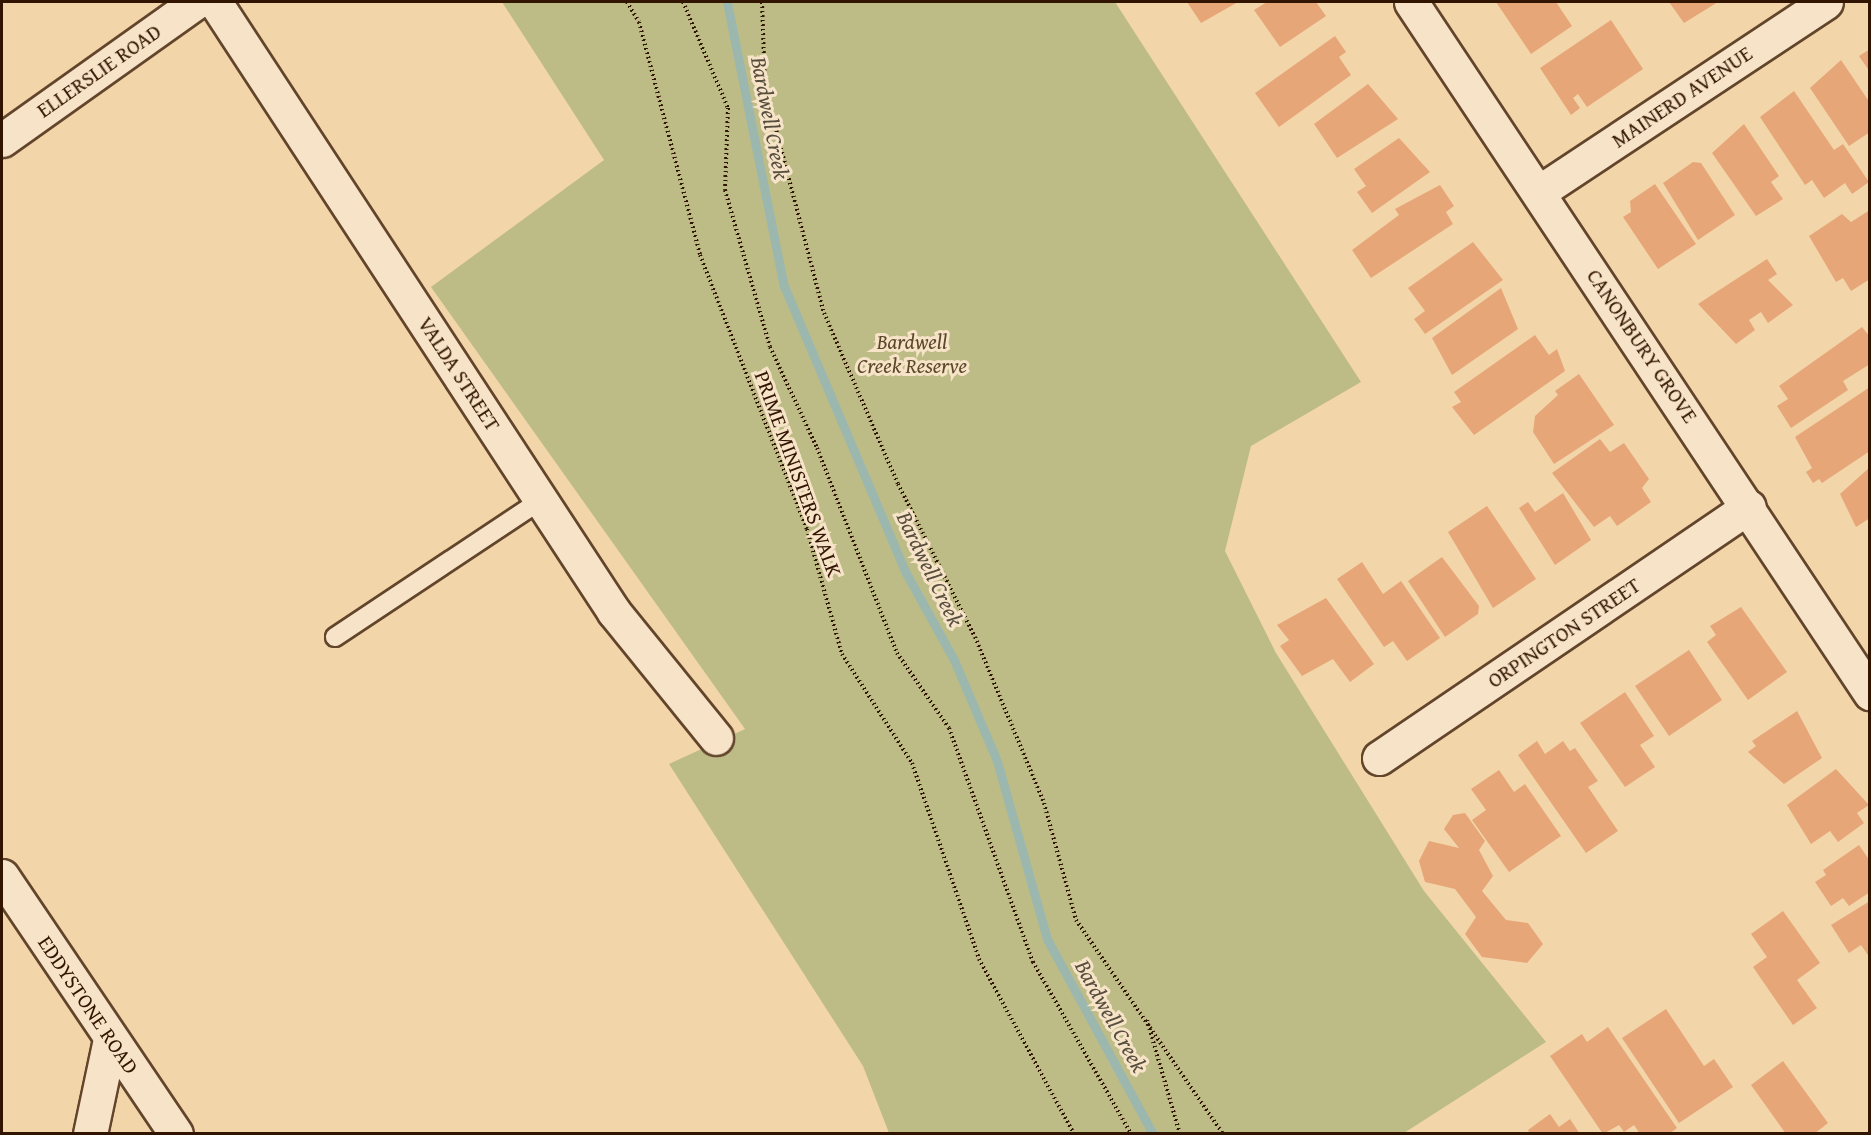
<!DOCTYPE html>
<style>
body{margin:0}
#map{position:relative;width:1871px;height:1135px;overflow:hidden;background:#f3d5aa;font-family:"Gentium Book Plus",serif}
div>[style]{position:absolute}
.green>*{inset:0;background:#bebc86}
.stream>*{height:9px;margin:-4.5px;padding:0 4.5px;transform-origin:4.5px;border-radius:4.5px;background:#9cb8ae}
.building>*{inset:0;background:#e6a678}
.path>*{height:4px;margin-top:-2px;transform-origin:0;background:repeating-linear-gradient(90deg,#321501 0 1.5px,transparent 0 4.5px)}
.roads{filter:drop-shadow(2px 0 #62452b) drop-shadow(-2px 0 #62452b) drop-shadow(0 2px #62452b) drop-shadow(0 -2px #62452b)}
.service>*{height:18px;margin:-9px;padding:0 9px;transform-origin:9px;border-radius:9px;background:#f7e4c8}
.minor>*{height:33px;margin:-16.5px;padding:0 16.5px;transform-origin:16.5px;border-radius:16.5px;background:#f7e4c8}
span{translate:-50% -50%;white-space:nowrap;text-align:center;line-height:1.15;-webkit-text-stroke:6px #f7e4c8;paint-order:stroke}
.street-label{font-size:21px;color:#321501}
.park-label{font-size:21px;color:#5c4729;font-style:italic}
.water-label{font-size:22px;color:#574e3e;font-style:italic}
.frame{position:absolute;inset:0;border:3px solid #321501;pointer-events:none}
</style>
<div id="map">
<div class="green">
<i style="clip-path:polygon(502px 2px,1115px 2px,1361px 382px,1251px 446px,1225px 551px,1276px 653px,1424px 891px,1546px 1042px,1404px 1133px,889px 1133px,863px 1066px,669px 764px,745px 729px,431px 287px,604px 160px)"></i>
</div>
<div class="stream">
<i style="left:727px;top:2px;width:290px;rotate:78.7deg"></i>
<i style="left:784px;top:286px;width:312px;rotate:67deg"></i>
<i style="left:906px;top:573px;width:99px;rotate:61.1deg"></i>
<i style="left:954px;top:660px;width:110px;rotate:66.9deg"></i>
<i style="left:997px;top:761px;width:185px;rotate:74.3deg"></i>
<i style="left:1047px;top:939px;width:222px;rotate:61.5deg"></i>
</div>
<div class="building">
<i style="clip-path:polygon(1187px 2px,1238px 2px,1201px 23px)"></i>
<i style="clip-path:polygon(1267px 2px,1316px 2px,1326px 16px,1280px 47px,1254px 10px)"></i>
<i style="clip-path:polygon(1496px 2px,1556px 2px,1572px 26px,1531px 54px)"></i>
<i style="clip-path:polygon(1669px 2px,1718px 2px,1684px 23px)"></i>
<i style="clip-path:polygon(1611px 20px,1643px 69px,1587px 107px,1578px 94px,1573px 98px,1580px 108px,1571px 115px,1540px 68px)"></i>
<i style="clip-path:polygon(1335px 36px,1346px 52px,1339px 57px,1351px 75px,1279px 127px,1255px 93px)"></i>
<i style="clip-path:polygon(1870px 49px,1870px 72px,1859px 56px)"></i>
<i style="clip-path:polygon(1841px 60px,1870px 103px,1870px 132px,1849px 146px,1810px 88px)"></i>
<i style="clip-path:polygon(1368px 84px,1398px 119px,1337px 158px,1314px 124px)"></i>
<i style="clip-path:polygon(1794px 91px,1834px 150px,1843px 144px,1869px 182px,1852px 194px,1845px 183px,1824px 198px,1812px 180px,1805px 185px,1760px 117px)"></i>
<i style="clip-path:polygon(1744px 124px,1779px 176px,1771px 182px,1783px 199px,1756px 216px,1712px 153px)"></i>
<i style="clip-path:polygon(1399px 138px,1430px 172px,1372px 213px,1357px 192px,1366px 186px,1354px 169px)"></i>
<i style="clip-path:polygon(1693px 162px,1701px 163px,1735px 215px,1698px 240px,1663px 183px)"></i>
<i style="clip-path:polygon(1655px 184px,1696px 244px,1658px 269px,1623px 217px,1631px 212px,1630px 201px)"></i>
<i style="clip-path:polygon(1440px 185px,1454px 206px,1446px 212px,1453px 224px,1371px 278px,1352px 250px,1399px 215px,1395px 209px)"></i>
<i style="clip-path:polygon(1870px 210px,1870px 279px,1851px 291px,1843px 278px,1836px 282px,1809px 236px,1842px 214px,1851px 222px)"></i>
<i style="clip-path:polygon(1473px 242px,1503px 280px,1425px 334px,1414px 319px,1425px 311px,1408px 288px)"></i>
<i style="clip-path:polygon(1767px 259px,1777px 274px,1768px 280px,1793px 305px,1768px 323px,1761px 312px,1749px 320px,1755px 330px,1736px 344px,1698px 304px)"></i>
<i style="clip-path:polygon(1501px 288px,1518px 329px,1452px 375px,1432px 338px)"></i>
<i style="clip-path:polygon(1862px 327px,1870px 337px,1870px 364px,1843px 381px,1848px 390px,1791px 428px,1777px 406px,1788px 399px,1779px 386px)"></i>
<i style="clip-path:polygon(1535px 335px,1549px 355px,1557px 349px,1565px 371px,1474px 435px,1452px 407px,1461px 402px,1454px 392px)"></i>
<i style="clip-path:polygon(1579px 374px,1614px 425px,1554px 464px,1533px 432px,1535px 416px,1558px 395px,1555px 391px)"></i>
<i style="clip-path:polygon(1870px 387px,1870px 451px,1822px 483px,1819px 479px,1813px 483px,1806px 472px,1812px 468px,1795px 437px)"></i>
<i style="clip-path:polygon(1600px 439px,1610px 452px,1624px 443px,1649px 479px,1642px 488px,1651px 502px,1617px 526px,1610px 516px,1594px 527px,1552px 473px)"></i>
<i style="clip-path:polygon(1870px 467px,1870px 518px,1856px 527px,1840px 494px)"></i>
<i style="clip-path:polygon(1563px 493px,1591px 540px,1555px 565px,1519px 508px,1528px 502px,1535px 512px)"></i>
<i style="clip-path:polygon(1487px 506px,1536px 579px,1493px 608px,1448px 532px)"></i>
<i style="clip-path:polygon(1442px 557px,1479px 606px,1478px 614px,1445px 637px,1408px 581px)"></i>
<i style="clip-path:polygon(1362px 562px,1383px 594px,1401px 581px,1440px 638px,1407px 661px,1393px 641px,1384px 647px,1337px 579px)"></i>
<i style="clip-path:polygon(1326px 598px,1374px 664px,1350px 682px,1333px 659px,1302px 676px,1280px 646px,1289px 640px,1277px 625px)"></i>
<i style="clip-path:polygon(1741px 607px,1787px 672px,1748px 700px,1707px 642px,1716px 635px,1710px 626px)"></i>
<i style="clip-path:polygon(1689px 650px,1722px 700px,1669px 736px,1635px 686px)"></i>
<i style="clip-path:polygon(1625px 692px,1654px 736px,1640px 745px,1655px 767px,1625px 787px,1580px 723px)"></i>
<i style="clip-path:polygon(1797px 711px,1822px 758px,1784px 784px,1748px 752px,1756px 746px,1752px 741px)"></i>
<i style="clip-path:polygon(1537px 741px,1545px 754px,1563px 741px,1570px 751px,1575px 748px,1598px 781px,1588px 787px,1618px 831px,1586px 853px,1518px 755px)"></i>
<i style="clip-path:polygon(1836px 769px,1869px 805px,1857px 813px,1864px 823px,1838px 842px,1830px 831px,1811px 844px,1787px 805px)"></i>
<i style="clip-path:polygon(1499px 770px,1514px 792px,1525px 784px,1561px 836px,1509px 872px,1472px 820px,1486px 810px,1471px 789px)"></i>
<i style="clip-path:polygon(1465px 813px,1485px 841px,1479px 850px,1493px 876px,1482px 891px,1506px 920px,1528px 923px,1543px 944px,1527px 963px,1482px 957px,1465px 934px,1476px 917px,1455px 889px,1425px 882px,1419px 861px,1429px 841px,1459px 848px,1444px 829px,1453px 815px)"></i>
<i style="clip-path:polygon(1859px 845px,1870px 861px,1870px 892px,1849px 906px,1843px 898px,1831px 906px,1815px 882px,1826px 875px,1823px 870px)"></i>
<i style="clip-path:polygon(1870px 901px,1870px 958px,1861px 945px,1849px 953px,1831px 925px)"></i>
<i style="clip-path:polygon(1783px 911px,1820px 963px,1797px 980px,1817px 1008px,1793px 1025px,1753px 967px,1767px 957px,1751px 934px)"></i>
<i style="clip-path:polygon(1666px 1009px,1704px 1066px,1714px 1059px,1733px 1087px,1679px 1123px,1622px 1038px)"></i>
<i style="clip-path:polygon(1608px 1027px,1677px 1128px,1669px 1134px,1640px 1134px,1634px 1125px,1624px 1132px,1619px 1125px,1603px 1134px,1550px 1056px,1582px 1034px,1587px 1042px)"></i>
<i style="clip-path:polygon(1783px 1061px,1828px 1123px,1814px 1134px,1786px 1134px,1751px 1085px)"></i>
<i style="clip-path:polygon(1550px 1114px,1559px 1127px,1570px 1119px,1580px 1134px,1530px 1134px,1528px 1130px)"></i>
</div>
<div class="path">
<i style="left:627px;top:2px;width:23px;rotate:59deg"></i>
<i style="left:639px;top:22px;width:241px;rotate:75.3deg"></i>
<i style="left:700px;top:255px;width:294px;rotate:68.7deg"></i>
<i style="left:807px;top:529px;width:130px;rotate:74.4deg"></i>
<i style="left:842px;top:654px;width:130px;rotate:57.3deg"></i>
<i style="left:912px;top:763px;width:207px;rotate:71.1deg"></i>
<i style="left:979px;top:959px;width:199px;rotate:61.5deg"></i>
<i style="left:683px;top:2px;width:115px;rotate:67deg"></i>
<i style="left:728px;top:108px;width:82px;rotate:92.1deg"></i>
<i style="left:725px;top:190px;width:163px;rotate:74deg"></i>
<i style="left:770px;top:347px;width:111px;rotate:65deg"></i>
<i style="left:817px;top:448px;width:220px;rotate:68.7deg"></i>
<i style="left:897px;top:653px;width:91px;rotate:55.3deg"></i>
<i style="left:949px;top:728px;width:249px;rotate:70.3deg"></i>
<i style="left:1033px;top:962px;width:198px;rotate:60.3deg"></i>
<i style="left:762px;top:2px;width:85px;rotate:88deg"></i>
<i style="left:765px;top:87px;width:234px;rotate:75.4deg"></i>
<i style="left:824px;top:313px;width:186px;rotate:66.6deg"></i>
<i style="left:898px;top:484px;width:171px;rotate:63.3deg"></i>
<i style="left:975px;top:637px;width:180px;rotate:67.4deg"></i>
<i style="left:1044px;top:803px;width:121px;rotate:74.7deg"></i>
<i style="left:1076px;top:920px;width:260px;rotate:55.5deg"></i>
<i style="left:1147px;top:1020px;width:119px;rotate:73.9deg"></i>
</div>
<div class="roads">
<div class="service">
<i style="left:335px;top:637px;width:247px;rotate:-33.6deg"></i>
</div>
<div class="minor">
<i style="left:215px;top:2px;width:729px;rotate:56.81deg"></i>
<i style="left:614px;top:612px;width:162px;rotate:51deg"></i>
<i style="left:1411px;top:2px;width:830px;rotate:56.41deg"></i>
<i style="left:2px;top:140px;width:238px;rotate:-35.4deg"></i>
<i style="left:1539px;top:192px;width:344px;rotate:-33.5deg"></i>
<i style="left:1379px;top:758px;width:447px;rotate:-34.2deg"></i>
<i style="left:2px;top:876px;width:311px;rotate:56deg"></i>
<i style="left:90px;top:1134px;width:97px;rotate:-78.1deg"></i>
</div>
</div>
<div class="street-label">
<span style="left:99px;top:71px;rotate:-35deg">ELLERSLIE ROAD</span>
<span style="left:1682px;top:97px;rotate:-34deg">MAINERD AVENUE</span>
<span style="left:1642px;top:346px;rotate:56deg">CANONBURY GROVE</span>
<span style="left:459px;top:374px;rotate:57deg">VALDA STREET</span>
<span style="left:798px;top:474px;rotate:70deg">PRIME MINISTERS WALK</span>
<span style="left:1564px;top:633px;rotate:-34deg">ORPINGTON STREET</span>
<span style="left:88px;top:1005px;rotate:56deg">EDDYSTONE ROAD</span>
</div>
<div class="park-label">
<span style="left:912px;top:354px">Bardwell<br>Creek Reserve</span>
</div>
<div class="water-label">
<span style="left:770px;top:118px;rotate:79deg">Bardwell Creek</span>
<span style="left:930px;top:569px;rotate:64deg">Bardwell Creek</span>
<span style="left:1111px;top:1016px;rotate:61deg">Bardwell Creek</span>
</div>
<div class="frame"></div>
</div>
